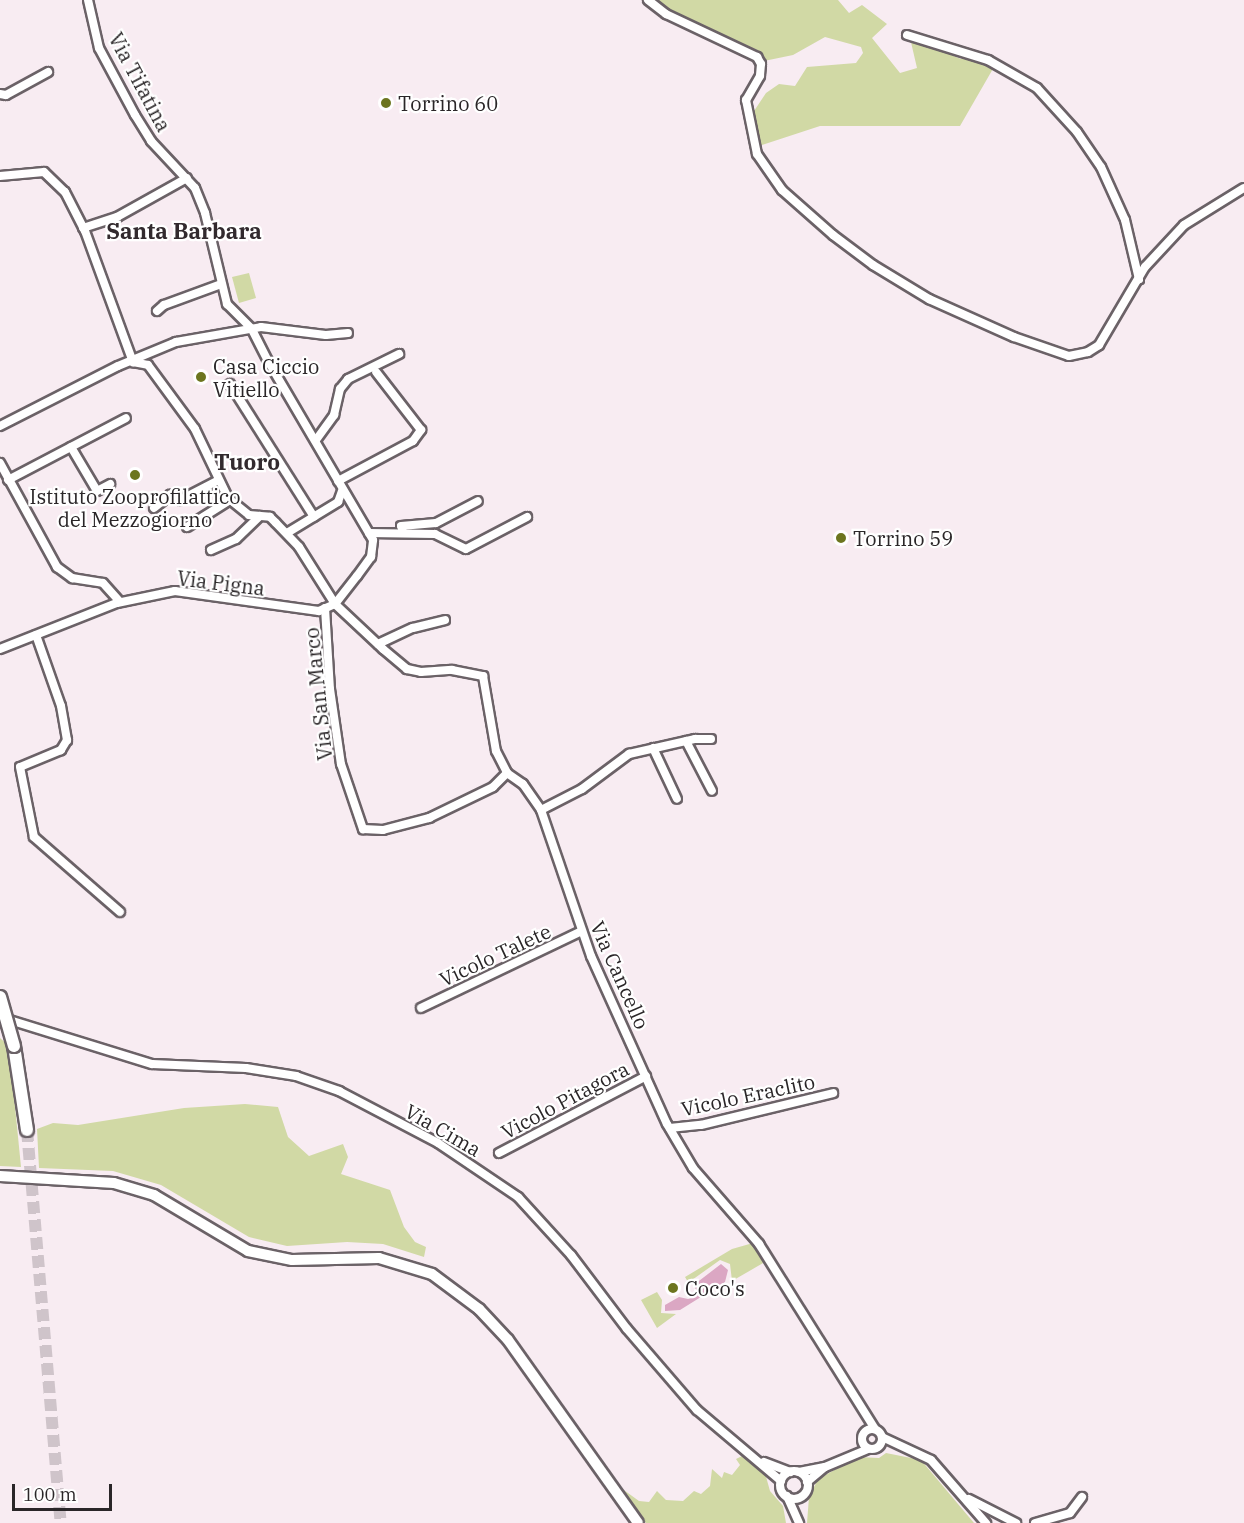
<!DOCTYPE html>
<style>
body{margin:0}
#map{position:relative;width:1244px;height:1523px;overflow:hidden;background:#f8ecf2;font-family:"IBM Plex Serif",serif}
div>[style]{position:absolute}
.green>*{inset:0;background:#d1d9a5}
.water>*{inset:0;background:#dba7c3}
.highway-tunnel>*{height:12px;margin-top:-6px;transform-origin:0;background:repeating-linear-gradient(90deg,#cfc4ca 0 12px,transparent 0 18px)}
.roads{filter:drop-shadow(2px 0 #6b6267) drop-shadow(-2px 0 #6b6267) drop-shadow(0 2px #6b6267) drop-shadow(0 -2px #6b6267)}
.minor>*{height:8px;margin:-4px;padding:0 4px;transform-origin:4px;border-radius:4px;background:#fff}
.minor>.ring{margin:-4px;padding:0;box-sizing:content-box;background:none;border:8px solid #fff;border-radius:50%}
.major>*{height:10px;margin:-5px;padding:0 5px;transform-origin:5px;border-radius:5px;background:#fff}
.highway>*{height:12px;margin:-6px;padding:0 6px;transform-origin:6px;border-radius:6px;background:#fff}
.bridges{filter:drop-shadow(2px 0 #6b6267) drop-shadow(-2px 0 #6b6267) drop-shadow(0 2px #6b6267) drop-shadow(0 -2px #6b6267)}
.highway-bridge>*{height:12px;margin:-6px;padding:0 6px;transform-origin:6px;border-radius:6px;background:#fff}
.dots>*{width:16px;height:16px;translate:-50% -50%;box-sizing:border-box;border:3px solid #fff;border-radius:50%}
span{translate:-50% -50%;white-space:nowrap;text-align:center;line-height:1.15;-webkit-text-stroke:4.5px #fff;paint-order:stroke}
.street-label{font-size:20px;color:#2a2628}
.poi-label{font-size:20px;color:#2a2628}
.left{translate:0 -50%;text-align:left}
.quarter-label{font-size:22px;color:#322a2e;font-weight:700}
.scale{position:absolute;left:12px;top:1484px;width:100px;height:27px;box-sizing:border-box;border:3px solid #2a2628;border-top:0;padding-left:8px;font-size:18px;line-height:21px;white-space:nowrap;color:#2a2628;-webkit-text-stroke:4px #fff;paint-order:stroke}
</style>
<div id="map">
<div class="green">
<i style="clip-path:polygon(655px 0,838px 0,849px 13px,862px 5px,887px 24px,872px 38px,900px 73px,917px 68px,910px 38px,961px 59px,968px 57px,994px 67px,960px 126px,820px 126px,759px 146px,750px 117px,766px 93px,779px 84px,795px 86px,807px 67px,856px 63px,863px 53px,861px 47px,825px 37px,793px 55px,764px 61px,757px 50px,686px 20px)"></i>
<i style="clip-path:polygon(249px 273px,256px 298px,239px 303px,232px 277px)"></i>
<i style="clip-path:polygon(0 1038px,9px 1046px,21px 1167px,0 1166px)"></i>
<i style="clip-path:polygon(245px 1104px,278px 1107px,288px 1137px,309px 1156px,343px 1144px,348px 1157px,341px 1174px,390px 1190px,404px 1227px,415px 1242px,426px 1247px,424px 1257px,383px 1244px,347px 1242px,287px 1246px,249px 1237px,161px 1185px,113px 1171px,39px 1168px,37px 1129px,53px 1123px,78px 1125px,184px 1108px)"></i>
<i style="clip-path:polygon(753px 1243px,765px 1262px,732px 1281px,730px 1264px,720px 1260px,692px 1280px,688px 1282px,685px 1277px,732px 1249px)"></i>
<i style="clip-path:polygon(657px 1292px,662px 1300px,661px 1313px,676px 1314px,657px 1328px,641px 1300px)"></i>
<i style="clip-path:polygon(886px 1453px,921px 1460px,974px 1523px,807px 1523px,809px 1497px,818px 1479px,858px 1457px,879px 1458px)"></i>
<i style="clip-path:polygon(742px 1456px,765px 1473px,770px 1491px,783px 1506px,786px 1523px,646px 1523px,620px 1493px,621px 1488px,639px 1501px,649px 1502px,657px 1491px,666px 1500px,683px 1501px,694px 1491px,701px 1494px,710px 1486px,712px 1469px,722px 1478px,724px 1472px,732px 1475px,740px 1465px,736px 1459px)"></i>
</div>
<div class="water">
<i style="clip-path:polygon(721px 1264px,728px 1270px,725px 1282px,680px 1310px,665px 1311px,665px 1305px,679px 1297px,688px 1299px,692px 1298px,690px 1293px,696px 1295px,695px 1284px)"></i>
</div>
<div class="highway-tunnel">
<i style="left:27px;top:1130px;width:394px;rotate:85.1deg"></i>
</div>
<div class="roads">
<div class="minor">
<i style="left:88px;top:0;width:49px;rotate:77.1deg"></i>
<i style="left:99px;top:48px;width:76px;rotate:61.8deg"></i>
<i style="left:135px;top:115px;width:31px;rotate:58deg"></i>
<i style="left:151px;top:141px;width:64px;rotate:46.9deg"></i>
<i style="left:195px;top:188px;width:27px;rotate:68deg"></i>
<i style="left:205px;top:213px;width:94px;rotate:76.4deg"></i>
<i style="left:227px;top:304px;width:35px;rotate:45deg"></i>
<i style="left:648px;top:0;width:23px;rotate:38deg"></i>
<i style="left:666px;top:14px;width:101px;rotate:25.3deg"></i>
<i style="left:757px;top:57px;width:8px;rotate:60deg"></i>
<i style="left:761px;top:64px;width:12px;rotate:95deg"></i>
<i style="left:760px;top:76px;width:28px;rotate:120deg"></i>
<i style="left:746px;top:100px;width:55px;rotate:78.5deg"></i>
<i style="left:757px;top:154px;width:44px;rotate:55.2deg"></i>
<i style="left:782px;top:190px;width:68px;rotate:41.4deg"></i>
<i style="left:833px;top:235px;width:50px;rotate:36.9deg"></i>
<i style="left:873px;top:265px;width:66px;rotate:31.3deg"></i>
<i style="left:929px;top:299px;width:93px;rotate:24.1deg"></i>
<i style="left:1014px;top:337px;width:58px;rotate:19.1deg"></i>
<i style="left:1069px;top:356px;width:19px;rotate:-12deg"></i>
<i style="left:1088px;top:352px;width:13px;rotate:-32deg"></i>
<i style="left:1099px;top:345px;width:91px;rotate:-59.5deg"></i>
<i style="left:1145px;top:267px;width:57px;rotate:-47.1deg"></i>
<i style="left:1184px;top:225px;width:70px;rotate:-31.7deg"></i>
<i style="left:907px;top:35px;width:85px;rotate:17.2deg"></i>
<i style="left:988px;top:60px;width:56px;rotate:29.7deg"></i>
<i style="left:1037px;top:88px;width:59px;rotate:47.7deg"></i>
<i style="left:1077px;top:132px;width:42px;rotate:55.6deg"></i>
<i style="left:1101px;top:167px;width:58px;rotate:65.6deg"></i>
<i style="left:1125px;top:220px;width:61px;rotate:76.7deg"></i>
<i style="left:0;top:94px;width:6px;rotate:9deg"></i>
<i style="left:6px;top:95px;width:48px;rotate:-28.7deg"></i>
<i style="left:0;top:176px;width:44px;rotate:-5.2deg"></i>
<i style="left:44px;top:172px;width:29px;rotate:44deg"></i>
<i style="left:65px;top:192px;width:44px;rotate:62.9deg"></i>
<i style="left:85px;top:231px;width:140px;rotate:69.9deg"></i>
<i style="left:83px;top:228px;width:36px;rotate:-18deg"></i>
<i style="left:117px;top:217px;width:80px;rotate:-29.1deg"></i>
<i style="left:157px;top:311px;width:9px;rotate:-41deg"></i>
<i style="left:164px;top:305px;width:61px;rotate:-20.2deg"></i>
<i style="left:133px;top:362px;width:15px;rotate:11deg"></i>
<i style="left:148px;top:365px;width:79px;rotate:53.7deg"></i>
<i style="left:195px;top:429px;width:76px;rotate:64.4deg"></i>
<i style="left:228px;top:498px;width:27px;rotate:39deg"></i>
<i style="left:249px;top:515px;width:21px;rotate:5deg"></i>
<i style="left:270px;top:517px;width:8px;rotate:45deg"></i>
<i style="left:276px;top:523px;width:33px;rotate:46deg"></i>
<i style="left:299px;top:547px;width:67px;rotate:57.7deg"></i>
<i style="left:335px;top:604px;width:66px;rotate:43.2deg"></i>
<i style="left:383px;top:649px;width:31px;rotate:40deg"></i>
<i style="left:407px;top:669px;width:14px;rotate:12deg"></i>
<i style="left:421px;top:672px;width:31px;rotate:-4deg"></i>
<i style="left:452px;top:670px;width:32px;rotate:11deg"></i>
<i style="left:483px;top:676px;width:76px;rotate:80.2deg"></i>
<i style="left:496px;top:751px;width:25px;rotate:63deg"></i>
<i style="left:507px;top:773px;width:19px;rotate:35deg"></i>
<i style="left:523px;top:784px;width:32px;rotate:55deg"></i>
<i style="left:541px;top:810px;width:154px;rotate:71.1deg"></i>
<i style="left:591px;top:956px;width:184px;rotate:65.7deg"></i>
<i style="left:667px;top:1124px;width:51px;rotate:59.4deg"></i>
<i style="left:693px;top:1168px;width:101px;rotate:49deg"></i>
<i style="left:759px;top:1244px;width:218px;rotate:57.9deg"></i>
<i style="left:230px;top:384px;width:157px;rotate:57.7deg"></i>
<i style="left:0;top:426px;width:132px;rotate:-27deg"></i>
<i style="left:118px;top:366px;width:63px;rotate:-22.5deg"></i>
<i style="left:176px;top:342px;width:86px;rotate:-10deg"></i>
<i style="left:261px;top:327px;width:65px;rotate:7deg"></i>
<i style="left:326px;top:335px;width:22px;rotate:-5deg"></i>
<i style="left:316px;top:440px;width:31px;rotate:-54deg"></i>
<i style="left:334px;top:415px;width:27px;rotate:-77deg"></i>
<i style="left:340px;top:389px;width:13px;rotate:-51deg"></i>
<i style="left:348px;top:379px;width:57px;rotate:-26.1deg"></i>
<i style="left:71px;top:447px;width:51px;rotate:59.4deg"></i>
<i style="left:97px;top:491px;width:15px;rotate:-28deg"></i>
<i style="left:0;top:463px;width:119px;rotate:61.3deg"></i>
<i style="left:57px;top:567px;width:19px;rotate:36deg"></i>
<i style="left:72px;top:578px;width:31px;rotate:9deg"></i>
<i style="left:103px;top:583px;width:25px;rotate:48deg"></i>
<i style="left:8px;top:480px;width:133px;rotate:-27.7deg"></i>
<i style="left:338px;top:481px;width:85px;rotate:-28.1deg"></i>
<i style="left:413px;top:441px;width:14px;rotate:-54deg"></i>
<i style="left:421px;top:430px;width:73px;rotate:-127.8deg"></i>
<i style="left:154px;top:508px;width:21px;rotate:-39deg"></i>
<i style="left:170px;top:495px;width:11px;rotate:27deg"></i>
<i style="left:180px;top:500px;width:42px;rotate:-27.2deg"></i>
<i style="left:187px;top:527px;width:51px;rotate:-32.1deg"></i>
<i style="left:403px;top:532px;width:6px;rotate:-108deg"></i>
<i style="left:401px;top:526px;width:35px;rotate:-5deg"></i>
<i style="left:436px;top:523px;width:47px;rotate:-27.6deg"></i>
<i style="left:287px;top:533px;width:60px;rotate:-31.3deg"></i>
<i style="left:338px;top:502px;width:12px;rotate:-70deg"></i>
<i style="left:369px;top:533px;width:66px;rotate:0.9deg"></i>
<i style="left:435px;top:534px;width:34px;rotate:26deg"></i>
<i style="left:466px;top:549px;width:69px;rotate:-27.7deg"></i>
<i style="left:211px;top:550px;width:27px;rotate:-24deg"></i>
<i style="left:236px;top:539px;width:33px;rotate:-44deg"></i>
<i style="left:325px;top:608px;width:81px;rotate:86.5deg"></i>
<i style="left:330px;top:689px;width:76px;rotate:81.7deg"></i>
<i style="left:341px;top:764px;width:69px;rotate:71.3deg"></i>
<i style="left:363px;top:829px;width:20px;rotate:3deg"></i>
<i style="left:383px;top:830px;width:48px;rotate:-14.6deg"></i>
<i style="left:429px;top:818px;width:71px;rotate:-25.8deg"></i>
<i style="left:493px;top:787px;width:20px;rotate:-45deg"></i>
<i style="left:36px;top:635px;width:75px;rotate:70.6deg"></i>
<i style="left:61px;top:706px;width:35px;rotate:80deg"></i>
<i style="left:67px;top:740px;width:12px;rotate:121deg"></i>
<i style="left:61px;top:750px;width:44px;rotate:157.5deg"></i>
<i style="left:20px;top:767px;width:71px;rotate:78.7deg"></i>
<i style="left:34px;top:837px;width:114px;rotate:41.1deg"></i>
<i style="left:378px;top:644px;width:38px;rotate:-25deg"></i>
<i style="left:413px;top:628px;width:33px;rotate:-14deg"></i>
<i style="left:0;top:649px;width:126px;rotate:-21.5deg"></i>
<i style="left:117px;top:603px;width:59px;rotate:-11.7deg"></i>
<i style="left:175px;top:591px;width:145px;rotate:7.9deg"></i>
<i style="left:319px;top:611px;width:17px;rotate:-24deg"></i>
<i style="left:335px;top:604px;width:36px;rotate:-52deg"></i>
<i style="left:357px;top:576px;width:24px;rotate:-54deg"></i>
<i style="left:371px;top:557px;width:17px;rotate:-83deg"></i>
<i style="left:373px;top:540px;width:208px;rotate:-120.4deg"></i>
<i style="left:268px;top:361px;width:36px;rotate:-117deg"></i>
<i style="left:686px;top:741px;width:56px;rotate:62.5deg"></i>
<i style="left:653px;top:748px;width:56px;rotate:64.8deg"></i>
<i style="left:541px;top:810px;width:46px;rotate:-27.1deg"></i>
<i style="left:582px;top:789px;width:59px;rotate:-36.7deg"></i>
<i style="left:629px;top:754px;width:68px;rotate:-12.8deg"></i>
<i style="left:695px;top:739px;width:16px"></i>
<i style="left:421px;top:1008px;width:178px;rotate:-25.6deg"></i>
<i style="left:3px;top:1018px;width:156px;rotate:17.2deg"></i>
<i style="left:152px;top:1064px;width:94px;rotate:2.4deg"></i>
<i style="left:246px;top:1068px;width:51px;rotate:9.1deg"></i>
<i style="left:296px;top:1076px;width:46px;rotate:19.2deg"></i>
<i style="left:339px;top:1091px;width:112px;rotate:27.7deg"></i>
<i style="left:438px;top:1143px;width:97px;rotate:34deg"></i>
<i style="left:518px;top:1197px;width:79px;rotate:47.6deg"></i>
<i style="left:571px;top:1255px;width:93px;rotate:52.9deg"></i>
<i style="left:627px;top:1329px;width:107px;rotate:49.2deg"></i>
<i style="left:697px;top:1410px;width:110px;rotate:40.2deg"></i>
<i style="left:670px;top:1128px;width:31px;rotate:-6deg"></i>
<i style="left:701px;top:1125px;width:136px;rotate:-13.6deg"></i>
<i style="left:499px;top:1153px;width:166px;rotate:-27.6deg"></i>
<i class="ring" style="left:862px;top:1429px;width:12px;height:12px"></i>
<i style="left:882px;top:1437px;width:54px;rotate:25.1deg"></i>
<i style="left:931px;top:1460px;width:84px;rotate:48.9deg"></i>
<i style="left:764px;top:1462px;width:28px;rotate:21deg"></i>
<i class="ring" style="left:780px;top:1471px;width:20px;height:20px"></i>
<i style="left:799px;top:1472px;width:26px;rotate:-11deg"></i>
<i style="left:807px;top:1482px;width:23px;rotate:-40deg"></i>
<i style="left:825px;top:1467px;width:47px;rotate:-22.7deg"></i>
<i style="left:787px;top:1496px;width:30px;rotate:66deg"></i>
<i style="left:969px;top:1499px;width:53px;rotate:27.1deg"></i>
<i style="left:1035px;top:1523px;width:36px;rotate:-16deg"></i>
<i style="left:1070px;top:1513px;width:20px;rotate:-53deg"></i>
</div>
<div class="major">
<i style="left:0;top:1176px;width:114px;rotate:3.5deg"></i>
<i style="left:114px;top:1183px;width:42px;rotate:16.7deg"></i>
<i style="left:154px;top:1195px;width:109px;rotate:30.8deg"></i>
<i style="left:248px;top:1251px;width:45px;rotate:11.6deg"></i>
<i style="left:292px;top:1260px;width:87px;rotate:-1.3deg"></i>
<i style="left:379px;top:1258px;width:55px;rotate:16.8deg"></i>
<i style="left:432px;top:1274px;width:59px;rotate:36.7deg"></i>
<i style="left:479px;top:1309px;width:42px;rotate:46.9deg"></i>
<i style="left:508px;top:1340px;width:224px;rotate:54.6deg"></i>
</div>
<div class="highway">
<i style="left:14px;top:1046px;width:85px;rotate:81.2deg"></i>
</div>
</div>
<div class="bridges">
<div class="highway-bridge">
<i style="left:0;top:997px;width:51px;rotate:74.1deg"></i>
</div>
</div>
<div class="dots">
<i style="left:386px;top:103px;background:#6c751f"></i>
<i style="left:201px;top:377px;background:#6c751f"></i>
<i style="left:135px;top:475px;background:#6c751f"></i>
<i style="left:841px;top:538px;background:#6c751f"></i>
<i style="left:673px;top:1288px;background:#6c751f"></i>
</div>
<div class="street-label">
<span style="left:140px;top:82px;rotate:62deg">Via Tifatina</span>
<span style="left:221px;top:583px;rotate:7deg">Via Pigna</span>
<span style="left:318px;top:694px;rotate:-96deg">Via San Marco</span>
<span style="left:495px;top:955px;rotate:-25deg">Vicolo Talete</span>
<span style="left:620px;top:975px;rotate:66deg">Via Cancello</span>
<span style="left:748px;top:1095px;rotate:-12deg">Vicolo Eraclito</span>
<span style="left:565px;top:1100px;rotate:-28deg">Vicolo Pitagora</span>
<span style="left:443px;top:1130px;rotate:30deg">Via Cima</span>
</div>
<div class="poi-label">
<span class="left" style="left:398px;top:103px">Torrino 60</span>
<span class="left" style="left:213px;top:378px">Casa Ciccio<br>Vitiello</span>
<span style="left:135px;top:508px">Istituto Zooprofilattico<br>del Mezzogiorno</span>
<span class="left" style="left:853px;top:538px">Torrino 59</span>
<span class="left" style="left:685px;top:1288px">Coco's</span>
</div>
<div class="quarter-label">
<span style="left:184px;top:231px">Santa Barbara</span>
<span style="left:247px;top:462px">Tuoro</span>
</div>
<div class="scale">100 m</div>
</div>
